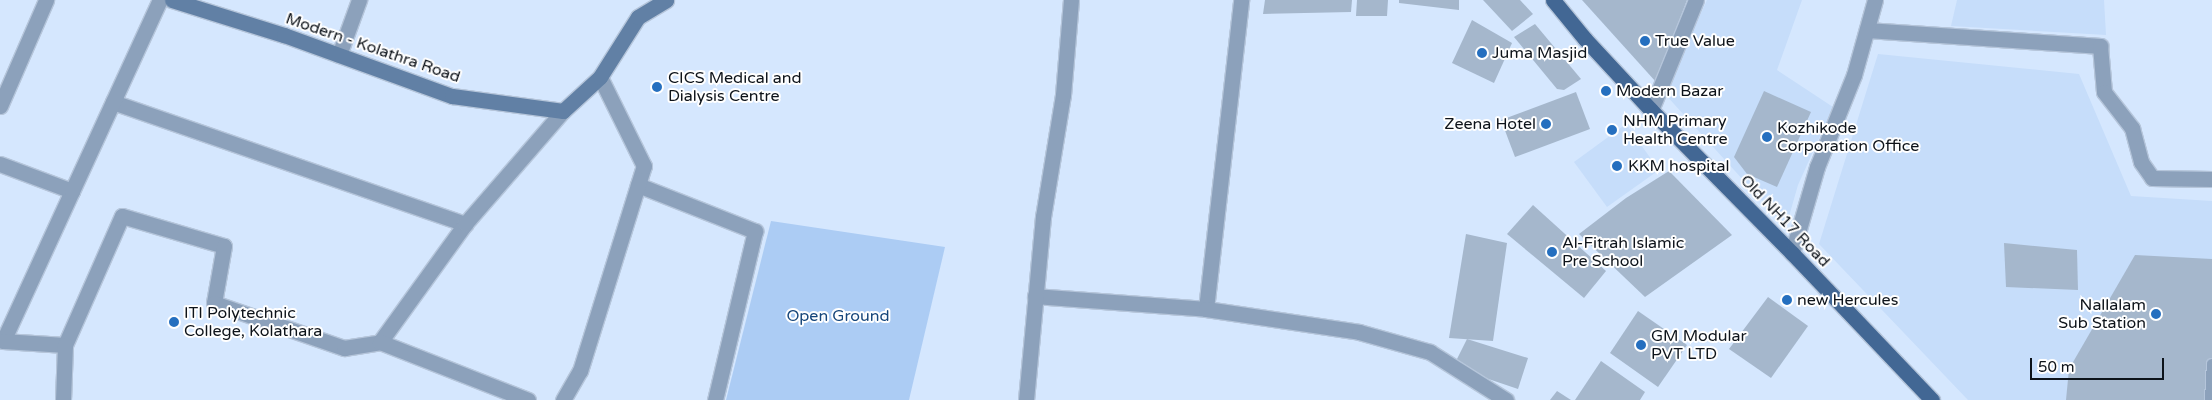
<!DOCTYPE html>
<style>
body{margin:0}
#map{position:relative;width:2212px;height:400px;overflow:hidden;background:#d5e7fe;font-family:"Varela Round",sans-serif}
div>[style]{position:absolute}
.built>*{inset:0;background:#c6ddfa}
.green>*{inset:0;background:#acccf4}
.building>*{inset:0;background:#a5b7cc}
.roads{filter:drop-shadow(1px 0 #b5c5da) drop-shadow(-1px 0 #b5c5da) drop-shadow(0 1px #b5c5da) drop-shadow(0 -1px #b5c5da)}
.service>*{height:10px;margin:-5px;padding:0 5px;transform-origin:5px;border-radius:5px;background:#8ca1bb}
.minor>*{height:15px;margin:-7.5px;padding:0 7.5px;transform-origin:7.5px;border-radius:7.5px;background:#8ca1bb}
.secondary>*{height:15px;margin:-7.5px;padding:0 7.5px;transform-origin:7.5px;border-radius:7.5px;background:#6180a5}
.primary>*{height:15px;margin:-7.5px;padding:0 7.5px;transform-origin:7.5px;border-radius:7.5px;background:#426794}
.dots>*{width:14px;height:14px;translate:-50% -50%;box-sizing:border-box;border:2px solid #fff;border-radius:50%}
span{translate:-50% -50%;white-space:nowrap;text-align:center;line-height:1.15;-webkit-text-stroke:4px #fff;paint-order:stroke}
.poi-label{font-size:16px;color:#0d131a}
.left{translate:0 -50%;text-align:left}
.right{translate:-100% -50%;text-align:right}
.street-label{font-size:16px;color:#0d131a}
.park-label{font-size:16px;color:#15457a}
.scale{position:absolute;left:2030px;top:358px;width:134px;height:22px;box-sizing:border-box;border:2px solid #0d131a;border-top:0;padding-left:6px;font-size:15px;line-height:18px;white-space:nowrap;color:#0d131a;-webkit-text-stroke:4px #fff;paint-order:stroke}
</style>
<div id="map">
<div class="built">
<i style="clip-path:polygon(1707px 0,1802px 0,1777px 70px,1833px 107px,1798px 185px,1786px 227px,1664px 93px)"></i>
<i style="clip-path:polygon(1957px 0,2104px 0,2106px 35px,1951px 26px)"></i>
<i style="clip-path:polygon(1878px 54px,2079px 74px,2131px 196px,2212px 201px,2212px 400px,1968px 400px,1819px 244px)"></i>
<i style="clip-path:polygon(1626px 124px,1659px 170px,1607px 207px,1574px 162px)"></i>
</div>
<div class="green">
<i style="clip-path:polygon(771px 221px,945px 247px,909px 400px,726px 400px)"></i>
</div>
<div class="building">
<i style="clip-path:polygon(1265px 0,1352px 0,1351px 12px,1263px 14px)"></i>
<i style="clip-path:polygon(1357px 0,1388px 0,1387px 16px,1356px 16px)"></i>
<i style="clip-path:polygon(1399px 0,1459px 0,1459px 10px,1399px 3px)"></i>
<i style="clip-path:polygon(1483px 0,1520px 0,1533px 14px,1512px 31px)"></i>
<i style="clip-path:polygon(1582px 0,1687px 0,1656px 82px)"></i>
<i style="clip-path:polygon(1472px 20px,1512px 43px,1494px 83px,1452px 63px)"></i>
<i style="clip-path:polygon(1535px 24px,1581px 79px,1564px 90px,1557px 89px,1514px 37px)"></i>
<i style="clip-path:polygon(1764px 91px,1811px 112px,1777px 187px,1747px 174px,1734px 157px)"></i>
<i style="clip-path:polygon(1576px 92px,1590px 129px,1515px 157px,1501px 120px)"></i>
<i style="clip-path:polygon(1669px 171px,1732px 235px,1645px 297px,1579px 234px,1626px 198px)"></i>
<i style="clip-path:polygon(1533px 205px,1606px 271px,1584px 298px,1507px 234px)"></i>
<i style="clip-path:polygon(1466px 234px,1507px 243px,1493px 341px,1449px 338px)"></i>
<i style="clip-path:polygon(2004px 243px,2077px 250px,2078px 290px,2006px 287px)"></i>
<i style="clip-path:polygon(2135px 255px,2212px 259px,2212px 400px,2066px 400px,2069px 369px)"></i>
<i style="clip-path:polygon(1768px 297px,1808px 326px,1771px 378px,1729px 349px)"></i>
<i style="clip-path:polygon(1638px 311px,1687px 345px,1658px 387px,1610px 353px)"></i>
<i style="clip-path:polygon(1467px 339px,1528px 358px,1518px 389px,1453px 367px)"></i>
<i style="clip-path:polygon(1601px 361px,1645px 392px,1640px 400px,1575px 400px)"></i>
<i style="clip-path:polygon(1557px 391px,1571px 400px,1550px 400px)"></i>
</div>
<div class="roads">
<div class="service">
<i style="left:2210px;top:400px;width:36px;rotate:-87deg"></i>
</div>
<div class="minor">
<i style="left:1867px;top:30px;width:234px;rotate:3.9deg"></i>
<i style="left:2100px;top:46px;width:46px;rotate:85deg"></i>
<i style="left:2104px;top:92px;width:46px;rotate:52.1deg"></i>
<i style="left:2132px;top:128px;width:35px;rotate:75deg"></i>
<i style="left:2141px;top:162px;width:19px;rotate:55deg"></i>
<i style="left:2152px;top:178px;width:60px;rotate:1deg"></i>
<i style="left:339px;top:55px;width:59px;rotate:-70deg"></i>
<i style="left:113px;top:102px;width:373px;rotate:19.1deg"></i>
<i style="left:0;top:106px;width:116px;rotate:-66.5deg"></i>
<i style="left:1651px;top:110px;width:119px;rotate:-67.8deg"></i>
<i style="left:0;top:164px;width:77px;rotate:20.6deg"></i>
<i style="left:72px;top:191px;width:165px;rotate:114.7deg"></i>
<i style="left:3px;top:341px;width:62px;rotate:3.7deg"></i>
<i style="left:65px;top:345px;width:141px;rotate:-66.2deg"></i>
<i style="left:122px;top:216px;width:106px;rotate:16.4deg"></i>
<i style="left:224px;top:246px;width:58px;rotate:100deg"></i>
<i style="left:214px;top:303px;width:138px;rotate:19.1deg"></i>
<i style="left:344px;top:348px;width:36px;rotate:-9deg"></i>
<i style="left:380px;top:342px;width:145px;rotate:-54.2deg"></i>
<i style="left:465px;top:224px;width:150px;rotate:-49.1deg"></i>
<i style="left:638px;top:185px;width:126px;rotate:21.5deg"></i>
<i style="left:755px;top:231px;width:174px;rotate:103.3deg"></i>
<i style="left:72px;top:191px;width:210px;rotate:-65.3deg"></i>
<i style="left:1792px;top:253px;width:90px;rotate:-73.8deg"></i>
<i style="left:1817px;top:167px;width:99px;rotate:-68.1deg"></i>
<i style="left:1854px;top:75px;width:78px;rotate:-74.4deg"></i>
<i style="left:1035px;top:296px;width:171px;rotate:4.3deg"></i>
<i style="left:1206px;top:309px;width:311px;rotate:-83.5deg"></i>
<i style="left:1206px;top:309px;width:155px;rotate:8.5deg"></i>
<i style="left:1359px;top:332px;width:74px;rotate:15.7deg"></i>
<i style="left:1430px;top:352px;width:90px;rotate:32.3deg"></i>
<i style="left:380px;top:342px;width:159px;rotate:21.4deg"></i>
<i style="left:63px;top:400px;width:55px;rotate:-87.9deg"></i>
<i style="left:563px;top:400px;width:34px;rotate:-60deg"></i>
<i style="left:580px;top:371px;width:215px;rotate:-72.7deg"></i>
<i style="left:644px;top:166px;width:99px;rotate:-116.3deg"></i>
<i style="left:1026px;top:400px;width:184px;rotate:-84.7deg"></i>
<i style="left:1043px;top:217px;width:124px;rotate:-80.7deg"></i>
<i style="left:1063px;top:95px;width:95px;rotate:-85.2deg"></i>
</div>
<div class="secondary">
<i style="left:172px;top:0;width:117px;rotate:17.4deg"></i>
<i style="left:284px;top:35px;width:179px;rotate:20deg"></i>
<i style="left:452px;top:96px;width:112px;rotate:7.7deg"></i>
<i style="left:563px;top:111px;width:50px;rotate:-42.6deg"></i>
<i style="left:600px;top:77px;width:71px;rotate:-57.7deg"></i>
<i style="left:638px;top:17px;width:33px;rotate:-31deg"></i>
</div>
<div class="primary">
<i style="left:1553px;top:0;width:50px;rotate:50.6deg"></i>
<i style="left:1585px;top:39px;width:97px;rotate:47.1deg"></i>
<i style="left:1651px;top:110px;width:201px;rotate:45.4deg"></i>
<i style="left:1792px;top:253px;width:203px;rotate:46.4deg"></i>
</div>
</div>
<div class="dots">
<i style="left:1645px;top:41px;background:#256fbf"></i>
<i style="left:1482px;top:53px;background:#256fbf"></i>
<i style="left:657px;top:87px;background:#256fbf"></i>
<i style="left:1606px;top:91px;background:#256fbf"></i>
<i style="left:1546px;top:124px;background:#256fbf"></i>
<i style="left:1612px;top:130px;background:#256fbf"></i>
<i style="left:1767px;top:137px;background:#256fbf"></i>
<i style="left:1617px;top:166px;background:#256fbf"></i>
<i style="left:1552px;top:252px;background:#256fbf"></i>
<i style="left:1787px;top:300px;background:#256fbf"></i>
<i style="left:2156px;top:314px;background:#256fbf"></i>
<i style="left:174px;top:322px;background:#256fbf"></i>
<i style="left:1641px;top:345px;background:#256fbf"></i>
</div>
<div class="poi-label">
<span class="left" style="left:1655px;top:41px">True Value</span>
<span class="left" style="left:1492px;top:53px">Juma Masjid</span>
<span class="left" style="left:668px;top:87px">CICS Medical and<br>Dialysis Centre</span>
<span class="left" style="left:1616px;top:91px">Modern Bazar</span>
<span class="left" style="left:1623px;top:130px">NHM Primary<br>Health Centre</span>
<span class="right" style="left:1536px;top:124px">Zeena Hotel</span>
<span class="left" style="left:1777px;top:137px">Kozhikode<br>Corporation Office</span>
<span class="left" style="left:1628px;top:166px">KKM hospital</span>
<span class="left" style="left:1562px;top:252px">Al-Fitrah Islamic<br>Pre School</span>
<span class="left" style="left:1797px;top:300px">new Hercules</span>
<span class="right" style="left:2146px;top:314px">Nallalam<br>Sub Station</span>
<span class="left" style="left:184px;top:322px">ITI Polytechnic<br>College, Kolathara</span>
<span class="left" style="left:1651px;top:345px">GM Modular<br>PVT LTD</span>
</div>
<div class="street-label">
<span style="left:373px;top:48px;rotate:19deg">Modern - Kolathra Road</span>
<span style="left:1785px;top:221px;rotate:46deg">Old NH17 Road</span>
</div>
<div class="park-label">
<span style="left:838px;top:316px">Open Ground</span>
</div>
<div class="scale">50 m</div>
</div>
